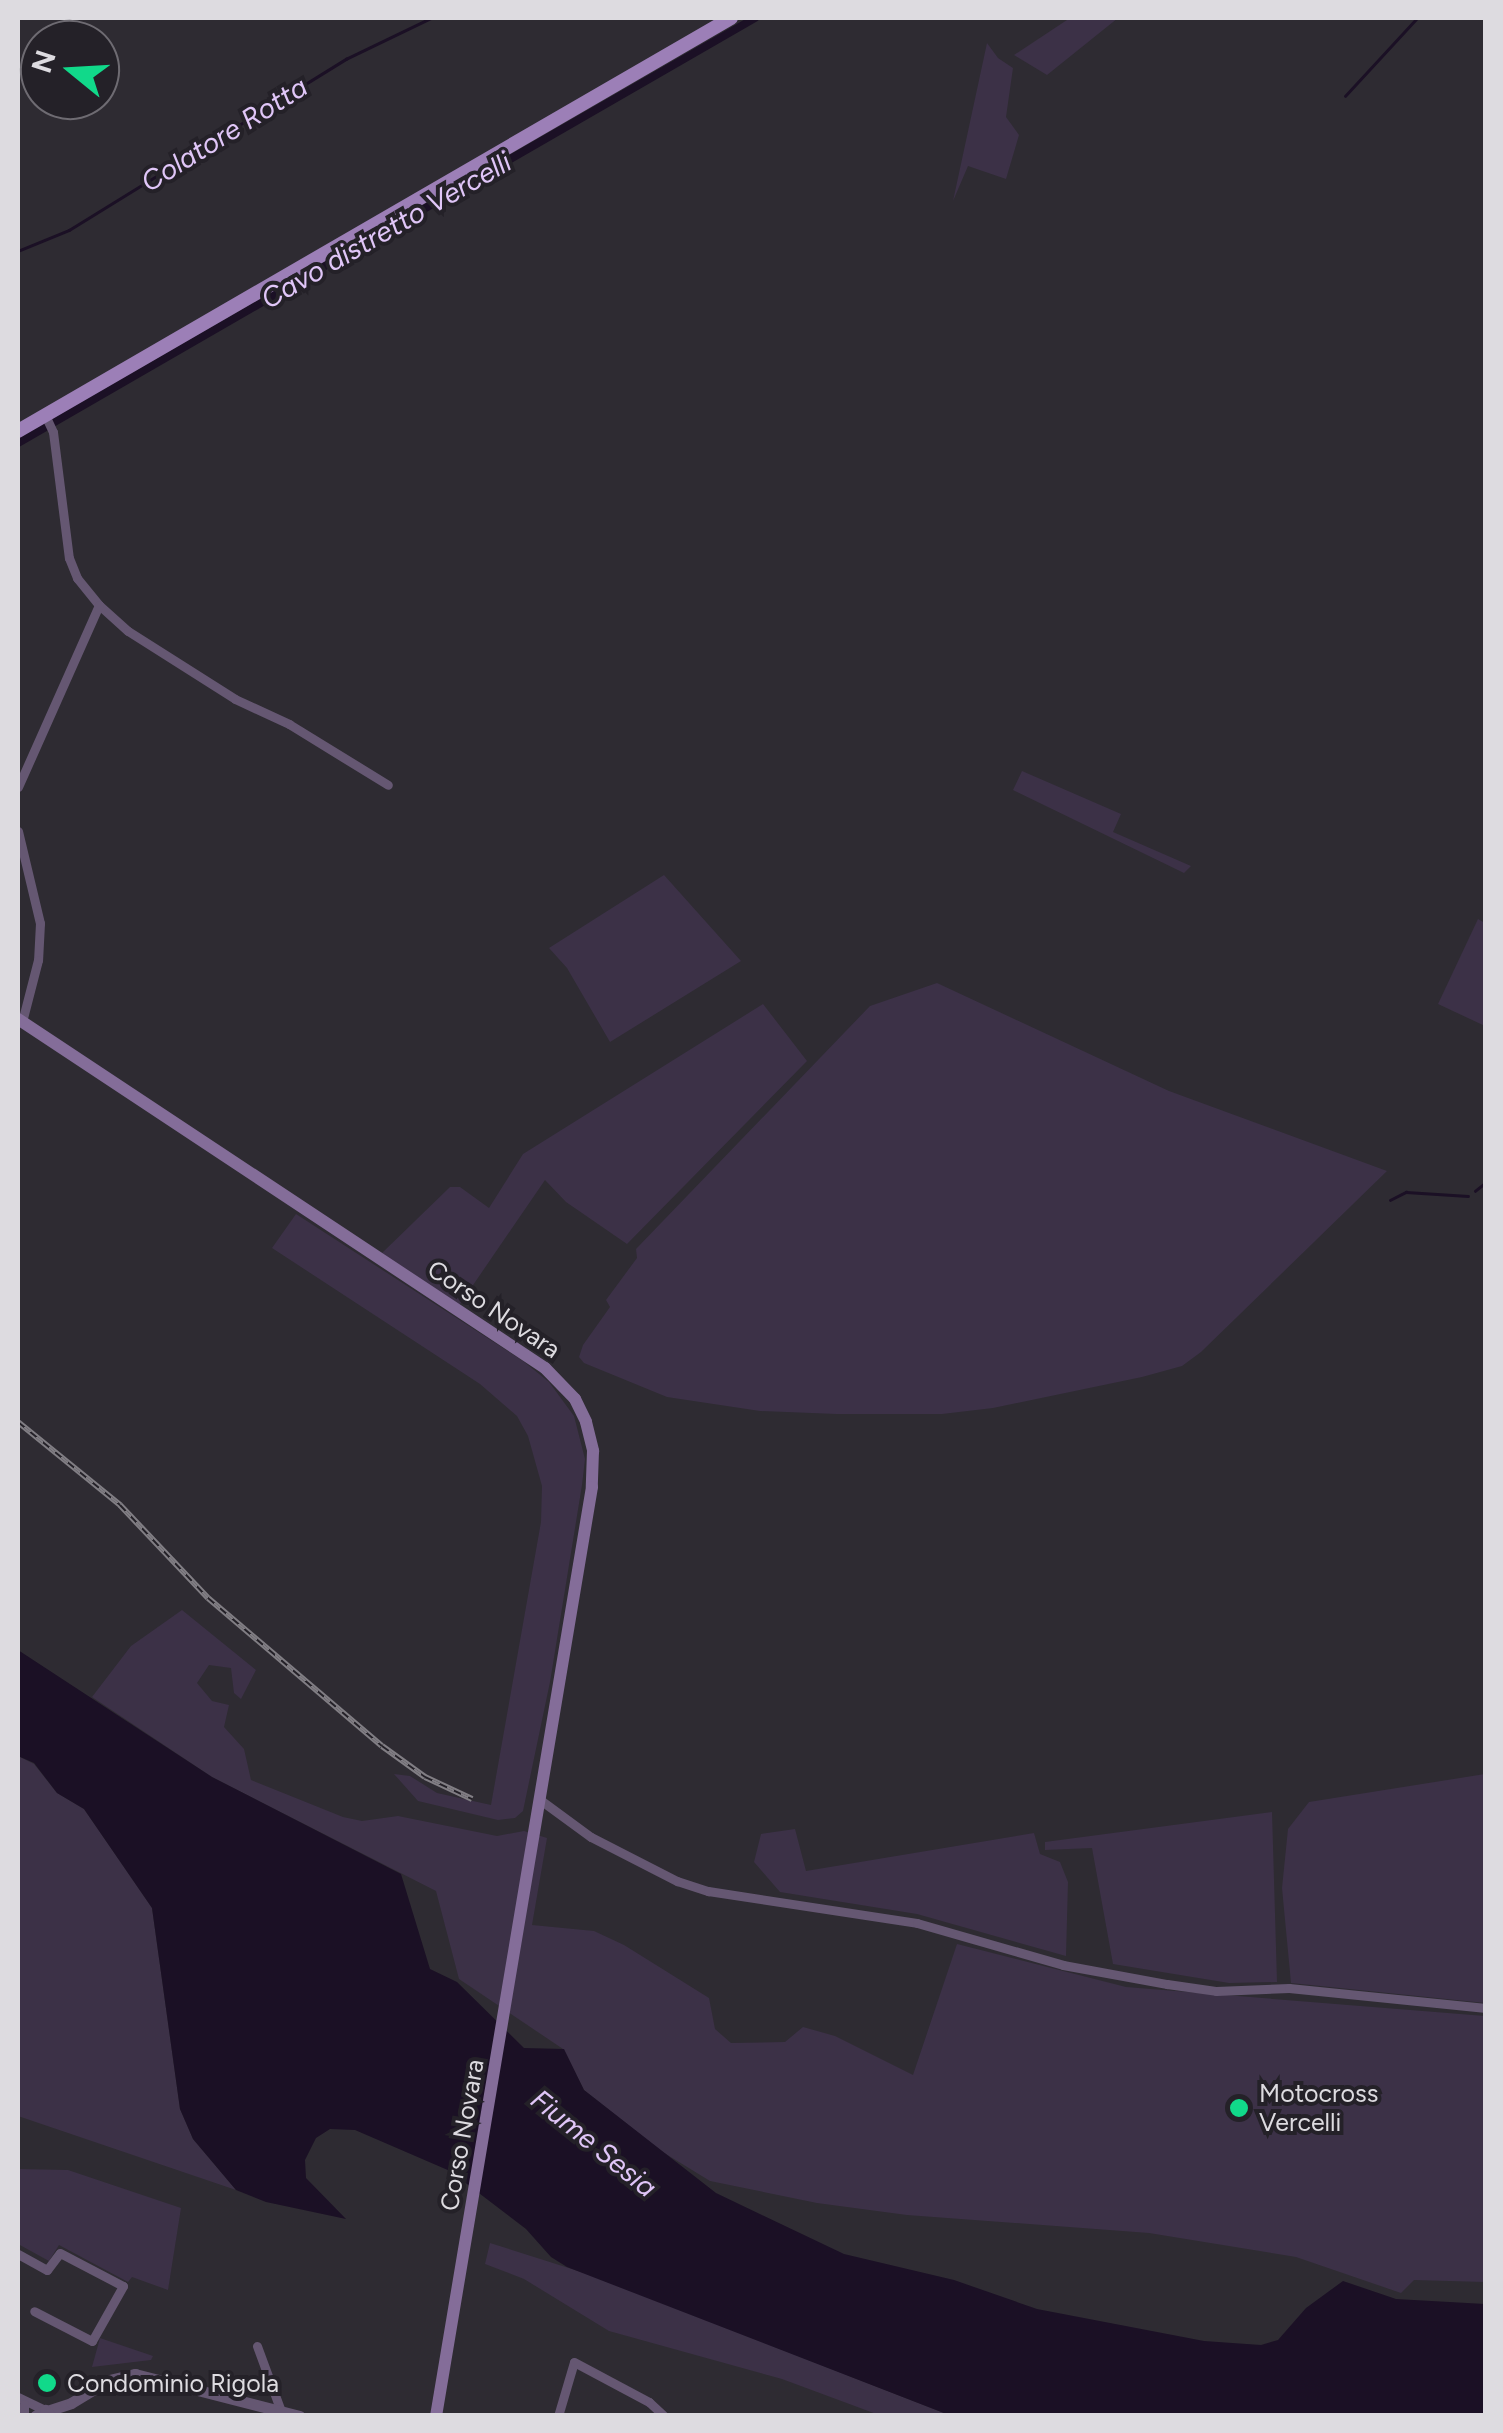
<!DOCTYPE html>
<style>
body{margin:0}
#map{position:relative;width:1503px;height:2433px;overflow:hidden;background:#2e2b32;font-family:Figtree,sans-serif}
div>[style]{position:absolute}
.green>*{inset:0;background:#3c3147}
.water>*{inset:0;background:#1b1025}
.stream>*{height:2.5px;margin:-1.25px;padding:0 1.25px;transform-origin:1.25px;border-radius:1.25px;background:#1b1025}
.canal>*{height:8px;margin:-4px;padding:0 4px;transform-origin:4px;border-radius:4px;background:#1b1025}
.minor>*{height:9px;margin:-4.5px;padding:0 4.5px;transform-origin:4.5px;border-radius:4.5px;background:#655772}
.tertiary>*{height:11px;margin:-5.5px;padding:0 5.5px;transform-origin:5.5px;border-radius:5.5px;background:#655772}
.secondary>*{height:12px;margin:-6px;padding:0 6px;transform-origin:6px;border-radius:6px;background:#846d99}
.primary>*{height:14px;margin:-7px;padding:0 7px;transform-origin:7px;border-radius:7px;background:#9c7fb7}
.rail>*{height:6px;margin-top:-3px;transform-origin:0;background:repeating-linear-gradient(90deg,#242128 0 8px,#817e84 0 16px);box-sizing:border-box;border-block:2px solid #817e84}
.dots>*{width:28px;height:28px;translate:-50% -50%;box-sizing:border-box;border:5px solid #242128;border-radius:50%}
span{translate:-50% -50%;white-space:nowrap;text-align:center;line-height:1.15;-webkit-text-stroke:8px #242128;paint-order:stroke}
.street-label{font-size:25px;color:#dddbe0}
.poi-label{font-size:25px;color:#dddbe0}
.left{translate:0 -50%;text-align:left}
.water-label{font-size:28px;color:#e0c6f8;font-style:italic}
.frame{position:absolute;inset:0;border:20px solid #dddbe0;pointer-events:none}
.north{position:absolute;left:20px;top:20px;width:100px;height:100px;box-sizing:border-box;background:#242128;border:2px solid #6e6b72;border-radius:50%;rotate:288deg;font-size:28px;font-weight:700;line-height:40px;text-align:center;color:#dddbe0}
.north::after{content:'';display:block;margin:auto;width:35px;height:45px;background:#11d98a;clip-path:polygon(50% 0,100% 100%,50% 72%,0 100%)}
</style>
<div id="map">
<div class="green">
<i style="clip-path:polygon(1070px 18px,1118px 18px,1047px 75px,1014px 55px)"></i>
<i style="clip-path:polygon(987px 43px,998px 58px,1013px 68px,1006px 117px,1019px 135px,1006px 179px,968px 166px,953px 201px)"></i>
<i style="clip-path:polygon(1022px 771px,1121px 814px,1113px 832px,1191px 866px,1184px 873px,1013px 790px)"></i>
<i style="clip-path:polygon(664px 875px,741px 961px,610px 1042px,567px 968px,549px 948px)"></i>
<i style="clip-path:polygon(1478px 919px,1485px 923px,1485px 1026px,1438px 1004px)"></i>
<i style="clip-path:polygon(937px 983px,1169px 1091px,1387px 1171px,1201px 1352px,1182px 1366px,1142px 1377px,993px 1408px,942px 1414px,837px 1414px,760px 1411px,667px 1397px,584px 1363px,579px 1357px,583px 1345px,610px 1307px,606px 1300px,637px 1258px,636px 1249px,870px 1006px)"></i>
<i style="clip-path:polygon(763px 1004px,807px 1061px,627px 1244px,566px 1202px,545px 1180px,458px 1307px,382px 1253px,450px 1187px,460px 1187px,489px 1208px,523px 1154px)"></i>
<i style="clip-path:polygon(296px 1214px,523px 1361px,549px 1382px,574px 1416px,585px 1459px,582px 1485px,550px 1682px,523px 1811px,515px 1818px,498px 1820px,418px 1801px,394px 1774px,410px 1776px,437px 1793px,491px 1805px,541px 1522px,542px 1486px,528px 1436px,517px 1416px,480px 1384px,272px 1248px)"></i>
<i style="clip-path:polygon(182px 1610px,256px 1670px,241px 1699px,234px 1693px,231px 1668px,209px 1665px,197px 1683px,212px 1701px,229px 1705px,224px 1727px,244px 1749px,251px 1780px,343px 1817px,362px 1821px,398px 1816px,497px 1836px,524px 1831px,547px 1838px,532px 1925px,594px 1931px,624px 1945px,709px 1998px,715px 2029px,731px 2043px,785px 2042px,803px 2027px,835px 2036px,913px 2075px,957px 1944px,1126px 1987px,1485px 2016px,1485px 2282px,1414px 2280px,1401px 2293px,1296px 2257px,1149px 2233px,907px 2215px,817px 2203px,710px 2181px,661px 2151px,584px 2090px,563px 2049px,459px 1979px,436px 1891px,212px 1777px,92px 1697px,131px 1646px)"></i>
<i style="clip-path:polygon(18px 1756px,34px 1764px,57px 1793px,84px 1809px,152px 1908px,180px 2109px,193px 2139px,236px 2190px,18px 2116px)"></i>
<i style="clip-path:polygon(1485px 1774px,1485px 2003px,1291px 1983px,1282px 1888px,1288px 1829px,1309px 1802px)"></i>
<i style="clip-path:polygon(1272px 1812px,1277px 1982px,1229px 1983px,1113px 1964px,1092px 1848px,1045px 1850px,1045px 1842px)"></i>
<i style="clip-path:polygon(795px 1829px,806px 1871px,1034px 1833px,1040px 1854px,1060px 1862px,1068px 1882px,1066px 1956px,917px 1914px,780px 1892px,754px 1862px,761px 1834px)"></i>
<i style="clip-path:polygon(18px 2169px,68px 2170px,181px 2208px,168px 2290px,132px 2277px,128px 2282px,59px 2245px,49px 2261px,18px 2244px)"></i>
<i style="clip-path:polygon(490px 2243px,597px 2277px,949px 2415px,879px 2415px,782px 2379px,609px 2331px,524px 2279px,485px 2264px)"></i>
<i style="clip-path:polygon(100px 2338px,153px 2356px,151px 2360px,92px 2367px)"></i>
</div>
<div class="water">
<i style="clip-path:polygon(18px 1650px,212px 1777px,401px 1874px,430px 1969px,457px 1982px,524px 2048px,564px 2049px,584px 2090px,716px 2193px,844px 2254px,954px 2280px,1037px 2309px,1204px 2341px,1261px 2345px,1278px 2340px,1306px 2308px,1343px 2281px,1396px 2299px,1485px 2304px,1485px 2415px,949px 2415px,567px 2267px,551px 2257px,526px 2229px,450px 2171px,355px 2130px,330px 2129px,316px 2138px,305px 2160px,306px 2178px,346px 2219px,266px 2202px,236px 2190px,193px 2139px,180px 2109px,152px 1908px,84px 1809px,57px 1793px,34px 1763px,18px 1756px)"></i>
</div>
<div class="stream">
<i style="left:1345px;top:96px;width:106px;rotate:-47.3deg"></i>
<i style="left:18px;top:251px;width:55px;rotate:-22.4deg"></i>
<i style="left:69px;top:230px;width:326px;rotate:-31.7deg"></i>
<i style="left:346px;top:59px;width:94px;rotate:-25.8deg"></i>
<i style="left:1475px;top:1191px;width:14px;rotate:-39deg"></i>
<i style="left:1390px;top:1200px;width:18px;rotate:-27deg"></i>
<i style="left:1406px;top:1192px;width:62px;rotate:3.7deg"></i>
</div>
<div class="canal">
<i style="left:18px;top:443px;width:851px;rotate:-29.97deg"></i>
</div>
<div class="minor">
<i style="left:45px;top:415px;width:19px;rotate:65deg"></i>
<i style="left:53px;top:432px;width:127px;rotate:82.8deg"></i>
<i style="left:69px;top:558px;width:22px;rotate:68deg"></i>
<i style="left:77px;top:578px;width:35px;rotate:51deg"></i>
<i style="left:99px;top:605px;width:39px;rotate:42deg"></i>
<i style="left:128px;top:631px;width:127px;rotate:32.4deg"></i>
<i style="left:235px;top:699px;width:60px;rotate:24.8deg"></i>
<i style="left:289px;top:724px;width:116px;rotate:31.6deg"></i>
<i style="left:18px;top:787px;width:199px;rotate:-66deg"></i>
<i style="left:18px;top:831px;width:95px;rotate:76.6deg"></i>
<i style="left:40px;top:923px;width:37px;rotate:93deg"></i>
<i style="left:38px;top:960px;width:64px;rotate:104.5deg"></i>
<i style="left:539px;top:1799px;width:64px;rotate:36.2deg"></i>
<i style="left:591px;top:1837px;width:97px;rotate:27.1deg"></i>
<i style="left:677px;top:1881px;width:33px;rotate:18deg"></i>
<i style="left:708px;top:1891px;width:211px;rotate:8.7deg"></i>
<i style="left:917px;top:1923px;width:152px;rotate:16deg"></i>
<i style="left:1063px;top:1965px;width:106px;rotate:10.4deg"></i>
<i style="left:1167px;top:1984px;width:49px;rotate:8.1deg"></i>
<i style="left:1216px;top:1991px;width:73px;rotate:-2.4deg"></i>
<i style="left:1289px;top:1988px;width:198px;rotate:5.8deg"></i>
<i style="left:18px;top:2254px;width:33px;rotate:29deg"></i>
<i style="left:47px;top:2270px;width:21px;rotate:-53deg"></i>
<i style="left:60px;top:2253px;width:71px;rotate:27.6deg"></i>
<i style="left:123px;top:2286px;width:63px;rotate:119.4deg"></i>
<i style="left:92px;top:2341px;width:65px;rotate:-152.7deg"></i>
<i style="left:257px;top:2346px;width:72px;rotate:69.8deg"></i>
<i style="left:18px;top:2397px;width:30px;rotate:26deg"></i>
<i style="left:24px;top:2404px;width:12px;rotate:90deg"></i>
<i style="left:558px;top:2416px;width:56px;rotate:-73.5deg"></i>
<i style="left:574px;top:2362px;width:85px;rotate:28.1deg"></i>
<i style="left:649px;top:2402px;width:21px;rotate:43deg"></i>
</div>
<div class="tertiary">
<i style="left:47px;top:2411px;width:25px;rotate:-18deg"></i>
<i style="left:71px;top:2403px;width:44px;rotate:-31.2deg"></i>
<i style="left:109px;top:2380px;width:27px;rotate:-13deg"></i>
<i style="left:135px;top:2374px;width:170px;rotate:14.3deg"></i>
<i style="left:35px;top:2416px;width:12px;rotate:-31deg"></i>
<i style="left:45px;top:2410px;width:8px;rotate:45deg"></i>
</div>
<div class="secondary">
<i style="left:18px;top:1019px;width:632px;rotate:33.51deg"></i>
<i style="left:545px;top:1368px;width:43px;rotate:45.9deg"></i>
<i style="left:575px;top:1399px;width:25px;rotate:64deg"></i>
<i style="left:586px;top:1422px;width:30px;rotate:76deg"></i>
<i style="left:593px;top:1451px;width:36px;rotate:92deg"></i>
<i style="left:592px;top:1487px;width:942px;rotate:99.53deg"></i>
</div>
<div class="primary">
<i style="left:18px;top:431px;width:824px;rotate:-30.08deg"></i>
</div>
<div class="rail">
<i style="left:18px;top:1422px;width:132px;rotate:39.1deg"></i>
<i style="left:120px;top:1505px;width:128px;rotate:46.6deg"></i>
<i style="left:208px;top:1598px;width:228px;rotate:40.4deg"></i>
<i style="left:382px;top:1746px;width:53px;rotate:35.8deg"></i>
<i style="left:425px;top:1777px;width:52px;rotate:25.1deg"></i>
</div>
<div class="dots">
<i style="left:1239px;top:2108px;background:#11d98a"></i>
<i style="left:47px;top:2383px;background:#11d98a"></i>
</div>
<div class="street-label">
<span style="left:494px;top:1309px;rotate:34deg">Corso Novara</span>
<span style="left:462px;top:2135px;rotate:-80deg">Corso Novara</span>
</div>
<div class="poi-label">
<span class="left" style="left:1259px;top:2108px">Motocross<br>Vercelli</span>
<span class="left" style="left:67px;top:2383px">Condominio Rigola</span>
</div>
<div class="water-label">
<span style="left:224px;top:134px;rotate:-32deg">Colatore Rotta</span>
<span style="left:386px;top:230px;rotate:-30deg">Cavo distretto Vercelli</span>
<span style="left:594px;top:2143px;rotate:39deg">Fiume Sesia</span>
</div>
<div class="frame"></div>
<div class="north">N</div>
</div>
